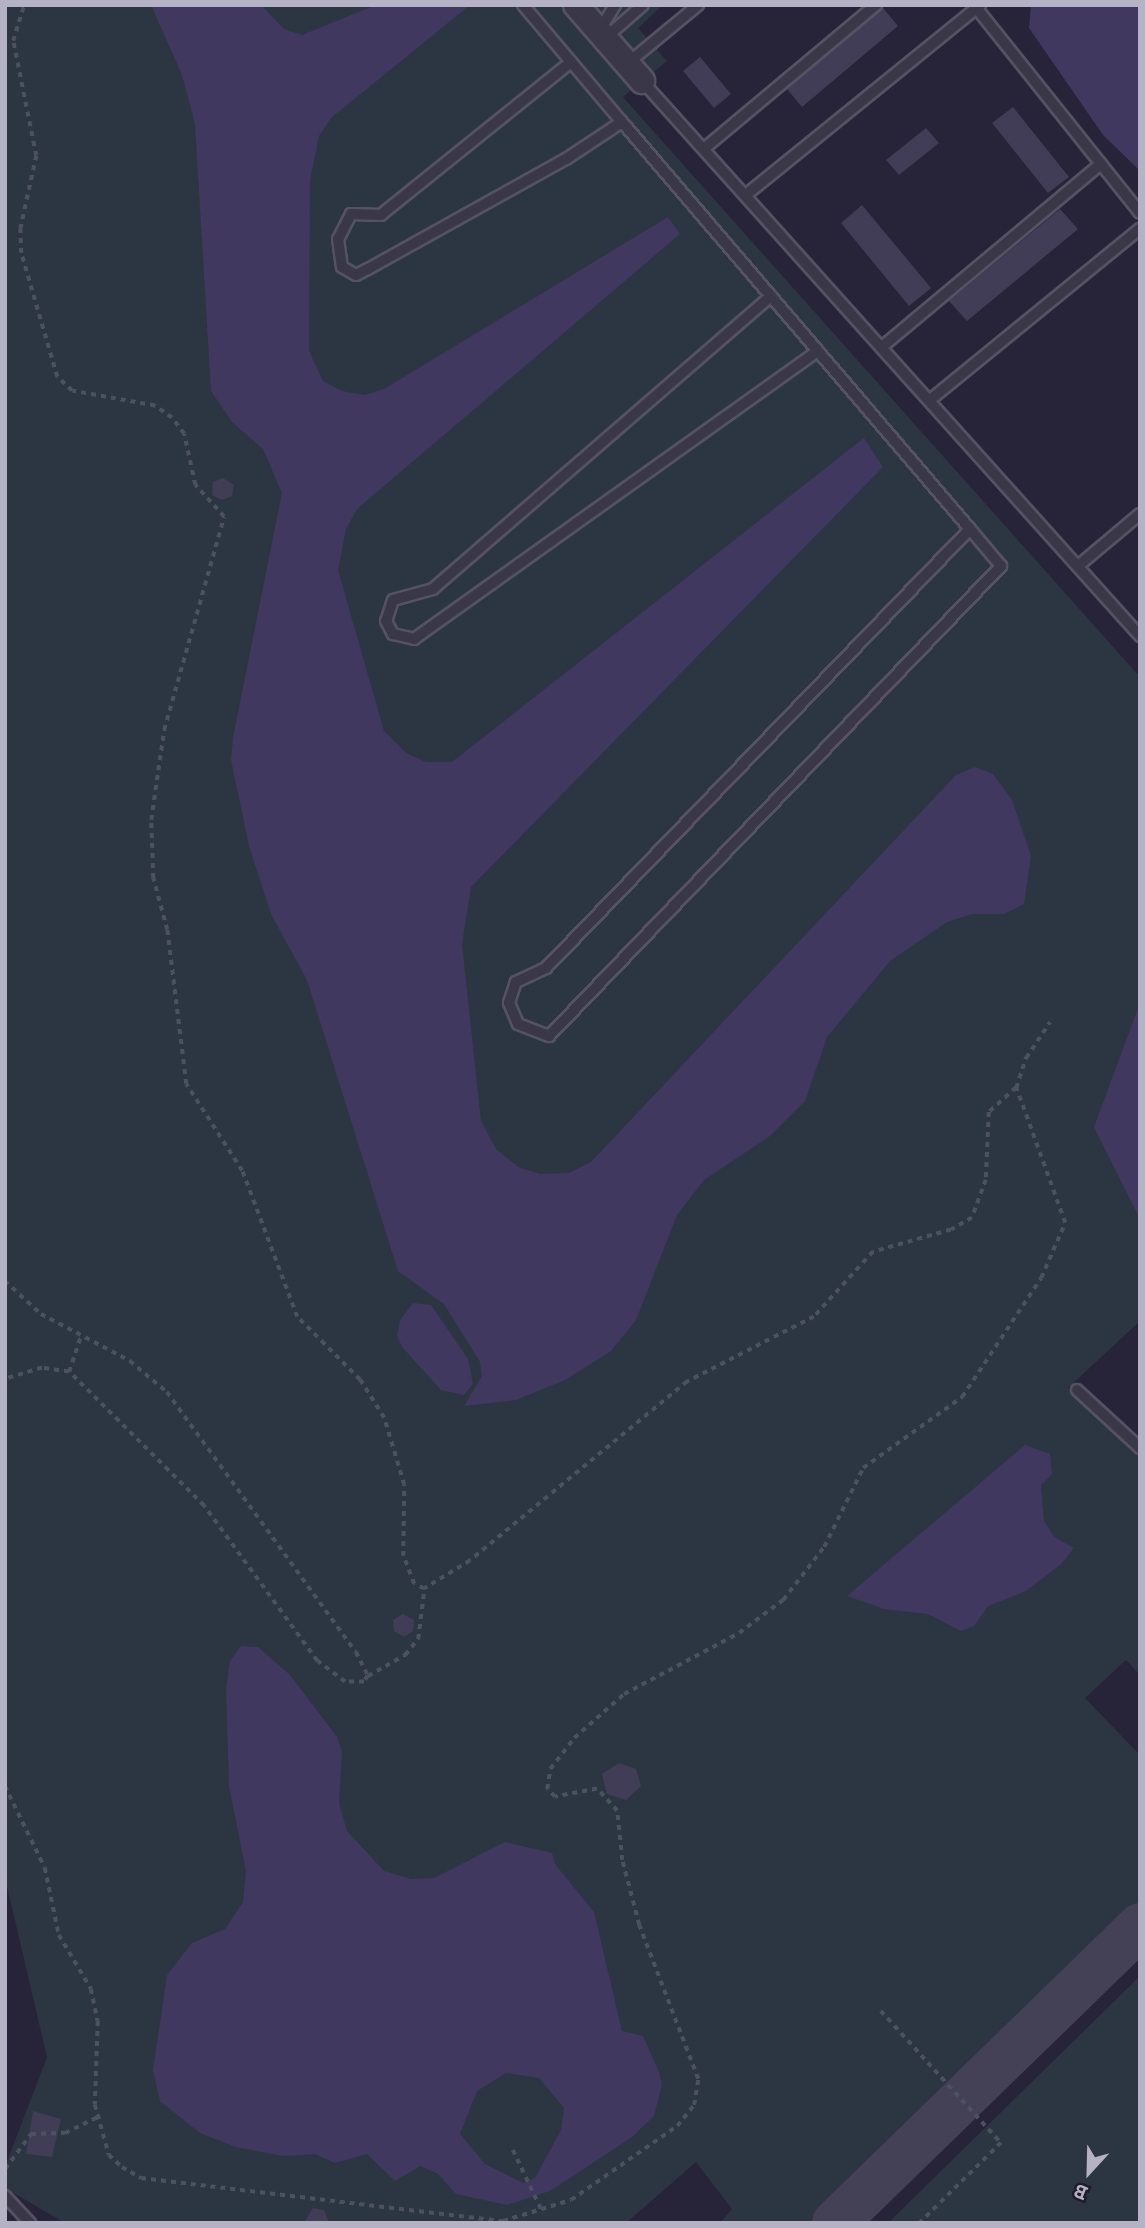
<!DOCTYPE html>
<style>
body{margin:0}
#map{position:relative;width:1145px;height:2228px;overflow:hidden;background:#272339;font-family:"Space Grotesk",sans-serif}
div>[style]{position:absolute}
.green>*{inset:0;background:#2c3542}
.water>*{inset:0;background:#40385e}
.taxiway>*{height:46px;margin:-23px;padding:0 23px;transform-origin:23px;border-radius:23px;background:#444056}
.building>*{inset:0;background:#423d56}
.path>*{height:3.5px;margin-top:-1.75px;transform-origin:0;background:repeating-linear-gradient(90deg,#4c5160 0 5px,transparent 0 10px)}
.roads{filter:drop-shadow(2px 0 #555264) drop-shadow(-2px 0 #555264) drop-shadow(0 2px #555264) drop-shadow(0 -2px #555264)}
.service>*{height:10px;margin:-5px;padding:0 5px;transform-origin:5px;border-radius:5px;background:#3a3749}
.tertiary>*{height:24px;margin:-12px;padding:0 12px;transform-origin:12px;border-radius:12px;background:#3a3749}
span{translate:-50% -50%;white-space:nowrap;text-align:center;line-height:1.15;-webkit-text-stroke:7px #201c2e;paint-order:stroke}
.frame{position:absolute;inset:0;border:7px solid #b6b2c5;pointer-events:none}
.north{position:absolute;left:1054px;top:2137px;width:70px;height:70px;-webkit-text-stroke:5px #201c2e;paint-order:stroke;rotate:202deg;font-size:19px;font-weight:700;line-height:28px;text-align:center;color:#b6b2c5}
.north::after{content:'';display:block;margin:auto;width:24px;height:32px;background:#b6b2c5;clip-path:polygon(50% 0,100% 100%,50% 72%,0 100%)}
</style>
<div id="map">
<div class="green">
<i style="clip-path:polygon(5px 5px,663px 5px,638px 28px,667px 61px,623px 97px,1140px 677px,1140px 1321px,1068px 1388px,1140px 1457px,1140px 1675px,1126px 1660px,1085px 1698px,1140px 1755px,1140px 1913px,825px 2223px,720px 2223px,732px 2209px,696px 2162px,626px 2223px,65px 2223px,5px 2188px,5px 2167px,47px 2057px,5px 1878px)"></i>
<i style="clip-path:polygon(1140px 1976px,1140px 2223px,888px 2223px)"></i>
</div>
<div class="water">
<i style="clip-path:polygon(151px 5px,261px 5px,284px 29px,302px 35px,376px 5px,470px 5px,331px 118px,319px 136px,310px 180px,309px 351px,323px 381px,342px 391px,365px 395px,384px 389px,668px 217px,680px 234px,357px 509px,346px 529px,338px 570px,384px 731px,406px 753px,426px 762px,452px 762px,864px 438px,883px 467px,471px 887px,462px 944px,481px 1121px,496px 1149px,518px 1167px,540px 1174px,569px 1173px,591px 1162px,956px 775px,975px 767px,993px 774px,1012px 800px,1031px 856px,1024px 904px,1004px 914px,972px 914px,947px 922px,890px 961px,827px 1037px,805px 1101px,770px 1136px,704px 1180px,677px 1215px,636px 1320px,611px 1351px,565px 1380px,516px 1400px,464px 1406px,482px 1376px,480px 1362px,444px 1304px,398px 1271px,307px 980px,271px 914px,249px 846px,231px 760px,233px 738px,282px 493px,263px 449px,232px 422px,211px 391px,195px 124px,182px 75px)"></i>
<i style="clip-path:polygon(1031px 5px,1140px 5px,1140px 171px,1103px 135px,1029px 28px)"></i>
<i style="clip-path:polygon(1140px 1003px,1140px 1219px,1094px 1127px)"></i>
<i style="clip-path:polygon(413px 1303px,431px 1305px,468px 1359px,473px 1384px,464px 1395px,441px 1390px,402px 1347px,397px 1336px,400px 1320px)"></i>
<i style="clip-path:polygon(1025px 1445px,1050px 1454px,1052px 1474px,1041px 1485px,1044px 1521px,1054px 1537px,1074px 1548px,1061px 1564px,1026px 1591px,988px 1606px,974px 1626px,961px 1631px,928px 1614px,884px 1609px,847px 1596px)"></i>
<i style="clip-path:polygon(evenodd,241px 1646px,258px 1647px,290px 1675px,337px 1737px,342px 1752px,339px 1803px,347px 1831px,384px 1871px,411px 1879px,434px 1878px,505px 1842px,552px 1853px,555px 1864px,594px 1912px,622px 2031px,643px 2036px,659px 2072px,662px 2085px,654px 2116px,632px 2137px,550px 2191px,507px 2205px,456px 2194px,437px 2173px,420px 2166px,395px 2181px,367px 2154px,335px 2163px,315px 2154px,283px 2156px,236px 2147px,200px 2133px,160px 2101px,153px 2070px,167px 1975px,192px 1943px,225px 1929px,243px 1902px,246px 1871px,229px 1786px,226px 1688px,230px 1661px,241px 1646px,506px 2073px,539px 2078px,564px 2108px,561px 2130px,535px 2178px,523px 2183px,485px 2164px,460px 2134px,477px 2091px,506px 2073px)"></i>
</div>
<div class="taxiway">
<i style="left:835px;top:2223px;width:426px;rotate:-44.2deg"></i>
</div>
<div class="building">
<i style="clip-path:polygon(883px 8px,898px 26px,802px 107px,787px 89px)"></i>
<i style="clip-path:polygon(700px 57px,731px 94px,714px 108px,683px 71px)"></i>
<i style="clip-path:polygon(1013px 107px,1069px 177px,1048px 193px,992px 123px)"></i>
<i style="clip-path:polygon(926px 128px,939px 143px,899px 175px,886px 160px)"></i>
<i style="clip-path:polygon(862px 205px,931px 288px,909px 306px,841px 223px)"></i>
<i style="clip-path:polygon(1060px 209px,1078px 229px,967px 321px,949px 301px)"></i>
<i style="clip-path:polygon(223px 478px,234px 485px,232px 496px,222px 500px,212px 495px,213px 482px)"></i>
<i style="clip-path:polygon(403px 1614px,414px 1620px,413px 1631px,404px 1637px,394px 1631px,393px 1620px)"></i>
<i style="clip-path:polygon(619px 1763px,636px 1769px,641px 1786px,626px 1800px,607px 1794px,602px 1774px)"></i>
<i style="clip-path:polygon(33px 2111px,61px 2119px,52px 2157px,26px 2154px)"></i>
<i style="clip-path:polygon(313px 2208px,324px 2210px,329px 2223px,304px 2223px)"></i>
</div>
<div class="path">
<i style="left:1016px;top:1088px;width:32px;rotate:-72deg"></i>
<i style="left:1026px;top:1058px;width:43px;rotate:-56.3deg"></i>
<i style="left:5px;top:1281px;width:49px;rotate:42.5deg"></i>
<i style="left:41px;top:1314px;width:101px;rotate:27.8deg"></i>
<i style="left:130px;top:1361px;width:48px;rotate:40deg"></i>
<i style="left:167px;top:1392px;width:321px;rotate:54deg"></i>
<i style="left:356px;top:1652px;width:27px;rotate:63deg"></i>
<i style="left:368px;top:1676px;width:7px;rotate:124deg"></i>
<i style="left:364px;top:1682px;width:19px;rotate:180deg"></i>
<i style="left:345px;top:1682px;width:35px;rotate:-143deg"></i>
<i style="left:317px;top:1661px;width:192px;rotate:-126.1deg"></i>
<i style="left:204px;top:1506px;width:190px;rotate:-135.2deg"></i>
<i style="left:69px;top:1372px;width:27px;rotate:-172deg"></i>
<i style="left:42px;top:1368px;width:39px;rotate:163deg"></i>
<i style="left:69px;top:1372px;width:36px;rotate:-72deg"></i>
<i style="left:368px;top:1676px;width:43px;rotate:-29.6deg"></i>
<i style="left:405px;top:1655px;width:21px;rotate:-51deg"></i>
<i style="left:418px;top:1639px;width:49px;rotate:-83deg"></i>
<i style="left:5px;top:1786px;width:91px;rotate:64deg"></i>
<i style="left:45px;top:1868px;width:68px;rotate:78.2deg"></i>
<i style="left:59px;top:1935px;width:63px;rotate:59.3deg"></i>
<i style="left:91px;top:1989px;width:33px;rotate:78deg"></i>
<i style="left:98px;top:2021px;width:84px;rotate:92deg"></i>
<i style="left:95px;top:2105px;width:52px;rotate:74.4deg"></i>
<i style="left:109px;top:2155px;width:18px;rotate:43deg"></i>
<i style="left:122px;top:2167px;width:22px;rotate:30deg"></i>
<i style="left:141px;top:2178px;width:365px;rotate:6.8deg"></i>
<i style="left:503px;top:2221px;width:71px;rotate:-17.2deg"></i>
<i style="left:571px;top:2200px;width:129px;rotate:-34.9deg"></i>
<i style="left:677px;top:2126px;width:27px;rotate:-51deg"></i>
<i style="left:694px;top:2105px;width:26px;rotate:-81deg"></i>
<i style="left:698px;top:2079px;width:165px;rotate:-111deg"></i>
<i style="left:639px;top:1925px;width:67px;rotate:-104.7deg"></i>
<i style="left:622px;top:1860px;width:49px;rotate:-95.8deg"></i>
<i style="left:617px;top:1811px;width:30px;rotate:-132deg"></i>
<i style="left:597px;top:1789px;width:43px;rotate:169.2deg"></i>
<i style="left:555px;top:1797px;width:11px;rotate:-135deg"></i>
<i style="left:547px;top:1789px;width:20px;rotate:-81deg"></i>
<i style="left:550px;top:1769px;width:39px;rotate:-52deg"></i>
<i style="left:574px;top:1738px;width:67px;rotate:-41.3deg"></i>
<i style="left:624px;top:1694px;width:130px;rotate:-27.9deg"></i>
<i style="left:739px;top:1633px;width:55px;rotate:-36.9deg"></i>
<i style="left:783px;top:1600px;width:67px;rotate:-52.3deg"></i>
<i style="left:824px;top:1547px;width:88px;rotate:-63.7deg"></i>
<i style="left:863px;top:1468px;width:122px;rotate:-35.6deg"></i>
<i style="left:962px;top:1397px;width:143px;rotate:-56.4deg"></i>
<i style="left:1041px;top:1278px;width:60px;rotate:-66.4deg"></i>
<i style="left:1065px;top:1223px;width:144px;rotate:-109.9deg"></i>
<i style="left:1016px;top:1088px;width:36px;rotate:138deg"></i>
<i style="left:989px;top:1112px;width:68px;rotate:92.5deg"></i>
<i style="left:986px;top:1180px;width:40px;rotate:110.2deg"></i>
<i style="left:972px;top:1218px;width:24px;rotate:150deg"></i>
<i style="left:951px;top:1230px;width:81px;rotate:164.2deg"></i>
<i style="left:873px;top:1252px;width:88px;rotate:132.2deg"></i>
<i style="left:814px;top:1317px;width:143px;rotate:152.9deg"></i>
<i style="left:687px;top:1382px;width:281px;rotate:140.5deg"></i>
<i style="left:470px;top:1561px;width:54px;rotate:148.7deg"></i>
<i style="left:424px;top:1589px;width:11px;rotate:-153deg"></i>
<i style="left:414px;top:1584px;width:30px;rotate:-111deg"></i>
<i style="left:403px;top:1556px;width:71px;rotate:-89.2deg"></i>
<i style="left:404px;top:1485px;width:70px;rotate:-106.6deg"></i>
<i style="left:384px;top:1418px;width:45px;rotate:-122.3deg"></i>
<i style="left:360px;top:1380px;width:89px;rotate:-135deg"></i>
<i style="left:297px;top:1317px;width:156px;rotate:-110.6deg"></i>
<i style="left:242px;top:1171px;width:103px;rotate:-122.8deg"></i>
<i style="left:186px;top:1084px;width:155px;rotate:-97deg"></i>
<i style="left:167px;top:930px;width:54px;rotate:-105.1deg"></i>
<i style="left:153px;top:878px;width:58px;rotate:-92deg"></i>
<i style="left:151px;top:820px;width:91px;rotate:-81.8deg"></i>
<i style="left:164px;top:730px;width:221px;rotate:-74.3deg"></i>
<i style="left:224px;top:517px;width:43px;rotate:-132.2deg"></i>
<i style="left:195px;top:485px;width:52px;rotate:-102.2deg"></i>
<i style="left:184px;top:434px;width:20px;rotate:-127deg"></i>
<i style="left:172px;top:418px;width:21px;rotate:-145deg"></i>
<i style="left:155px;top:406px;width:84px;rotate:-169.8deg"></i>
<i style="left:72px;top:391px;width:21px;rotate:-137deg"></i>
<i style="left:57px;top:377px;width:129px;rotate:-106.2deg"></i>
<i style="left:21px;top:253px;width:24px;rotate:-92deg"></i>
<i style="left:20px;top:229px;width:75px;rotate:-77.6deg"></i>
<i style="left:36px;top:156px;width:117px;rotate:-101.3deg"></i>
<i style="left:13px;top:41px;width:38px;rotate:-73deg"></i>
<i style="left:881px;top:2011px;width:178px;rotate:47.7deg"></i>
<i style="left:1001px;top:2143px;width:114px;rotate:135.4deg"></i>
<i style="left:513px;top:2150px;width:70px;rotate:64.5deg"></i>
<i style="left:5px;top:2169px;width:44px;rotate:-53.4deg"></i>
<i style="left:31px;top:2134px;width:34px;rotate:-2deg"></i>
<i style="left:65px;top:2133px;width:37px;rotate:-26deg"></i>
</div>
<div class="roads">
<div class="service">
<i style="left:523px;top:5px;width:153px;rotate:49.8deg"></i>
<i style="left:622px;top:122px;width:535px;rotate:49.47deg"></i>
<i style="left:970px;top:529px;width:48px;rotate:50deg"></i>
<i style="left:1001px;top:566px;width:652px;rotate:133.88deg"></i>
<i style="left:549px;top:1036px;width:33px;rotate:-159deg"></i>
<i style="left:518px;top:1024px;width:23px;rotate:-113deg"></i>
<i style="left:509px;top:1003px;width:22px;rotate:-72deg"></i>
<i style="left:516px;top:982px;width:33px;rotate:-25deg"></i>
<i style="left:546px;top:968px;width:610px;rotate:-46deg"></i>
<i style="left:974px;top:5px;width:266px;rotate:51.4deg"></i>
<i style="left:599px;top:31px;width:31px;rotate:-58deg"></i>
<i style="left:605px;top:38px;width:50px;rotate:-41deg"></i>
<i style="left:571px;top:62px;width:244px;rotate:141.2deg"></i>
<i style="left:381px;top:215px;width:30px;rotate:-178deg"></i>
<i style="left:351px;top:214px;width:28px;rotate:117deg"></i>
<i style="left:338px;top:239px;width:28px;rotate:82deg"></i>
<i style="left:342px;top:267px;width:16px;rotate:30deg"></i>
<i style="left:356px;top:275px;width:13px;rotate:-27deg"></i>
<i style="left:368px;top:269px;width:227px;rotate:-29.1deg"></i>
<i style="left:566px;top:159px;width:67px;rotate:-33.5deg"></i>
<i style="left:628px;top:63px;width:91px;rotate:-39.6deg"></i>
<i style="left:642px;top:81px;width:746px;rotate:48.1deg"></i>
<i style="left:706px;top:147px;width:222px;rotate:-39.9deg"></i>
<i style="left:747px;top:194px;width:300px;rotate:-39deg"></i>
<i style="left:771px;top:296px;width:447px;rotate:139.1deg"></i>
<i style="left:433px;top:589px;width:41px;rotate:164.6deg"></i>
<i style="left:393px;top:600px;width:22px;rotate:108deg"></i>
<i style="left:386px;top:621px;width:15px;rotate:62deg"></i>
<i style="left:393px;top:634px;width:22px;rotate:13deg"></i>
<i style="left:414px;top:639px;width:496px;rotate:-35.5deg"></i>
<i style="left:883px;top:346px;width:284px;rotate:-39.9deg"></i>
<i style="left:930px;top:400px;width:271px;rotate:-39.2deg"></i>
<i style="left:1078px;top:566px;width:81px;rotate:-40deg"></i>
<i style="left:1077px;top:1390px;width:86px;rotate:42.6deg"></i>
<i style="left:5px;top:2196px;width:37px;rotate:47deg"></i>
</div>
<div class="tertiary">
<i style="left:576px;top:5px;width:101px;rotate:49deg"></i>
</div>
</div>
<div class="frame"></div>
<div class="north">B</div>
</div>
